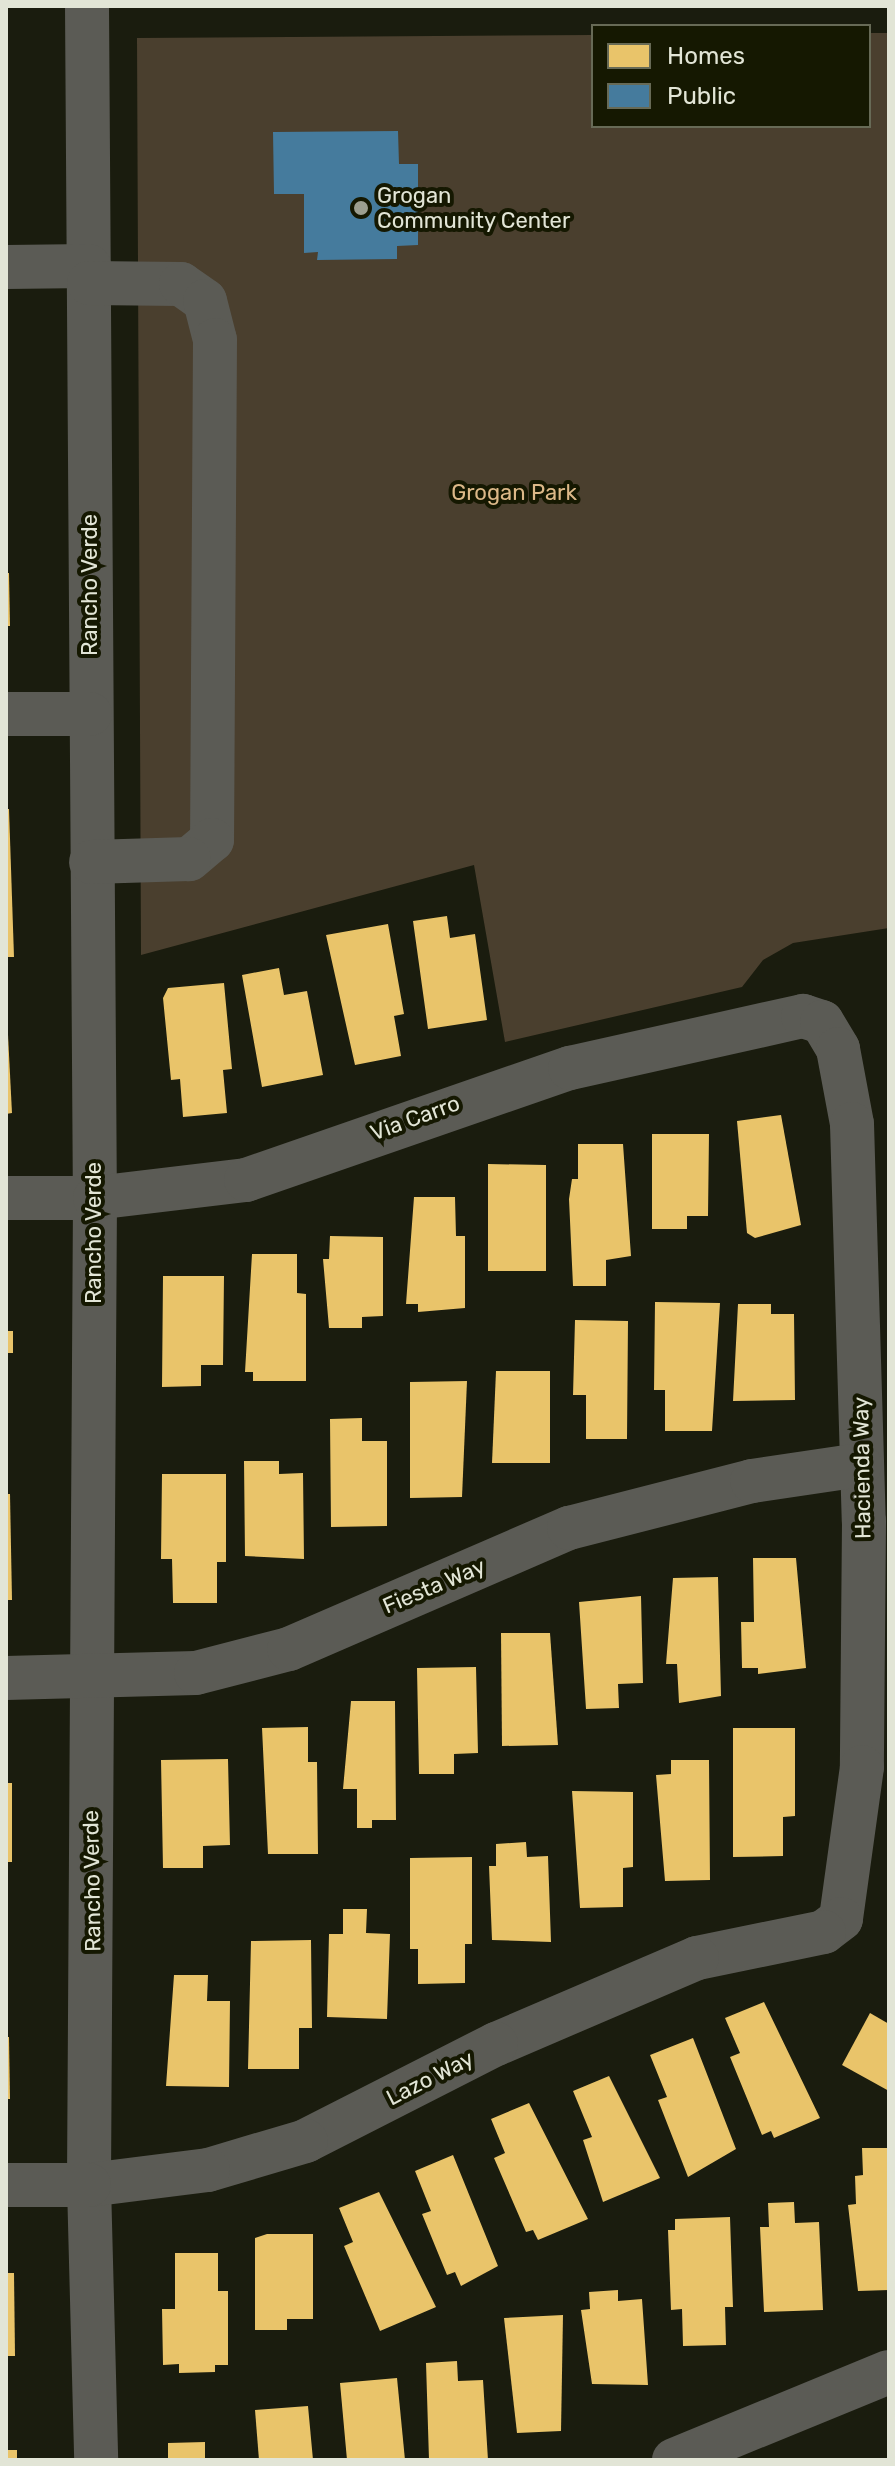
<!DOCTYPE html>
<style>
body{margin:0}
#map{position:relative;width:895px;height:2466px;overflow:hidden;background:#1a1c0e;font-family:Rubik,sans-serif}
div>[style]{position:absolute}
.green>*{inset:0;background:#4a3f2e}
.homes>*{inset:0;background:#e9c46a}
.public>*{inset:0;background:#457b9d}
.minor>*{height:44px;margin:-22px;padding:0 22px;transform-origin:22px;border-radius:22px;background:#5b5b55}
.dots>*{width:22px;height:22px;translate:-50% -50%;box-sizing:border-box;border:4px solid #151801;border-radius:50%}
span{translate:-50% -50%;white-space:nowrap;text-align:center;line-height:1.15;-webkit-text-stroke:8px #151801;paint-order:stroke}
.poi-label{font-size:22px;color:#e2e5d6}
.left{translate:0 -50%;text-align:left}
.park-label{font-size:22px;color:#dcb888}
.street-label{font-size:22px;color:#e2e5d6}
.frame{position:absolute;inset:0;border:8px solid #e2e5d6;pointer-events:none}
.legend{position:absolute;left:591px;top:24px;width:280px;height:104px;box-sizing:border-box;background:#151801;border:2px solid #676a56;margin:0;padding:10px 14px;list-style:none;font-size:24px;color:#e2e5d6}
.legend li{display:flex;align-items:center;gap:16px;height:40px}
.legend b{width:40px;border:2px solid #676a56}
</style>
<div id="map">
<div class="green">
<i style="clip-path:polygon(869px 33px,889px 33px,889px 928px,793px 943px,763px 960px,742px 987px,505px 1042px,474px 865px,141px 955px,137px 38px,593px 35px,593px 126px,869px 126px)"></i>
</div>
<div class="homes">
<i style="clip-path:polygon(6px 573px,9px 573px,10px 626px,6px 626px)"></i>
<i style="clip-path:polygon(6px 809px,9px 809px,14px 957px,6px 957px)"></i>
<i style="clip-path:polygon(447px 916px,450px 938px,475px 934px,487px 1020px,428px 1029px,413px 921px)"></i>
<i style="clip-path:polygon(388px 924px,404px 1014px,394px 1016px,401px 1056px,355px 1065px,326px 935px)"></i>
<i style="clip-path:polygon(279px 968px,284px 995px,307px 991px,323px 1075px,262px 1087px,242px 975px)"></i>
<i style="clip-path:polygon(224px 983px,232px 1069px,223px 1070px,227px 1113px,183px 1117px,180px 1079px,171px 1080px,163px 998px,168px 988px)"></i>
<i style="clip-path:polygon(6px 996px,12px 1113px,6px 1114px)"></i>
<i style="clip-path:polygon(781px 1115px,801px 1225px,755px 1238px,747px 1233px,737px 1121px)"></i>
<i style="clip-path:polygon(652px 1134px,709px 1134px,708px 1216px,687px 1216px,687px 1229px,652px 1229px)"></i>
<i style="clip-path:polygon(578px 1144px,623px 1144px,631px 1256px,606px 1260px,606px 1286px,573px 1286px,569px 1199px,572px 1179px,578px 1179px)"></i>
<i style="clip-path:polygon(488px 1164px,546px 1165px,546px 1271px,488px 1271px)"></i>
<i style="clip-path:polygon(414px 1197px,455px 1197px,456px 1236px,465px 1236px,465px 1308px,418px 1312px,418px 1304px,406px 1304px)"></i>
<i style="clip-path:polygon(330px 1236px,383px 1237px,383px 1316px,362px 1317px,362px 1328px,329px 1328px,323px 1259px,329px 1259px)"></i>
<i style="clip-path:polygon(252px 1254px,297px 1254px,297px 1293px,306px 1294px,306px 1381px,253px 1381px,253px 1372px,245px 1372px)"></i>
<i style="clip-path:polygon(163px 1276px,224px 1276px,223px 1365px,201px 1365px,201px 1386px,162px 1387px)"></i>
<i style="clip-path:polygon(655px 1302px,720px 1303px,712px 1431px,665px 1431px,665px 1390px,654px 1390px)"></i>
<i style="clip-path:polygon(738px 1304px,771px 1304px,771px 1314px,794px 1314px,795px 1400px,733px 1401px)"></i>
<i style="clip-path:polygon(575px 1320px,628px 1321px,627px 1439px,586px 1439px,586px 1395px,573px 1395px)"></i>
<i style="clip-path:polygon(6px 1331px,13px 1331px,13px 1353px,6px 1353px)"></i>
<i style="clip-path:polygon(496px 1371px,550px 1371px,550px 1463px,492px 1463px)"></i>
<i style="clip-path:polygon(467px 1381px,462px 1497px,410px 1498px,410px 1382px)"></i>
<i style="clip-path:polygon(362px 1418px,362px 1441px,387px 1441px,387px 1526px,331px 1527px,330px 1419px)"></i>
<i style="clip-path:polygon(244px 1461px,279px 1461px,279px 1474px,303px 1473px,304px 1559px,245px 1556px)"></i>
<i style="clip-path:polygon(162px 1474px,226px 1474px,226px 1562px,217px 1562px,217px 1603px,173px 1603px,172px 1559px,161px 1559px)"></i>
<i style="clip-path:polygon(6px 1494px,10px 1494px,12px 1600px,6px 1600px)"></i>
<i style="clip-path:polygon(753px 1558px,796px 1558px,806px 1668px,758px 1674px,758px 1668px,742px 1668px,741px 1622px,754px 1622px)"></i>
<i style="clip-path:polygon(718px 1577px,721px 1696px,679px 1703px,677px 1664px,666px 1664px,673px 1578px)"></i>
<i style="clip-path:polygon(641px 1596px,643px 1683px,618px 1684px,619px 1708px,586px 1709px,579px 1602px)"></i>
<i style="clip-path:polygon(501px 1633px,550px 1633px,558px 1745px,502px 1746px)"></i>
<i style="clip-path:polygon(476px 1667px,478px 1753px,454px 1754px,454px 1774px,419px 1774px,417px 1668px)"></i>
<i style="clip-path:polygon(351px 1701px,395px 1701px,396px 1820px,372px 1820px,372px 1828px,357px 1828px,357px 1789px,343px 1789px)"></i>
<i style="clip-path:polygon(308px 1727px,308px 1762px,317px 1762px,318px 1854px,268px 1854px,262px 1728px)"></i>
<i style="clip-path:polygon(733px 1728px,795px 1728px,795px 1816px,783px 1817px,783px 1856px,733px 1857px)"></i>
<i style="clip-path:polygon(228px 1759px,230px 1845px,203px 1846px,203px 1868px,163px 1868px,161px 1760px)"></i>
<i style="clip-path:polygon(671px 1760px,709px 1760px,710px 1880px,665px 1881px,656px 1775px,671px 1774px)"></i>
<i style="clip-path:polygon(6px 1783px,12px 1783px,12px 1862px,6px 1862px)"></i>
<i style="clip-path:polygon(572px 1791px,633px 1792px,633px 1867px,623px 1868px,623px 1907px,580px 1908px)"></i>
<i style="clip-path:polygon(526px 1842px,527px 1857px,548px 1856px,551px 1942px,492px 1940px,489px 1866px,496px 1866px,496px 1844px)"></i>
<i style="clip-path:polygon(472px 1857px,472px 1944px,465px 1944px,465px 1983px,418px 1984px,418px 1949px,410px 1949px,410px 1858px)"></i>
<i style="clip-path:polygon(343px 1909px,367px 1909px,366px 1933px,390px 1934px,387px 2019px,327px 2017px,329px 1934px,343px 1934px)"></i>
<i style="clip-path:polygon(311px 1940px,312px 2028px,299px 2028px,299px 2069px,248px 2069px,251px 1941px)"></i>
<i style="clip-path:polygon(174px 1975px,208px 1975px,207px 2001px,230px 2001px,229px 2087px,166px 2086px)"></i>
<i style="clip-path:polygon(764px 2002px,820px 2118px,774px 2138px,771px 2131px,762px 2135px,730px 2057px,740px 2053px,725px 2018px)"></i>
<i style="clip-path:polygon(870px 2013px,889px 2024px,889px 2091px,842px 2065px)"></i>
<i style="clip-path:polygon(6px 2037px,9px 2037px,10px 2099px,6px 2099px)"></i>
<i style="clip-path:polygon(693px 2038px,736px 2149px,688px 2177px,658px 2100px,667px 2097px,650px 2055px)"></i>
<i style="clip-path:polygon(609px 2076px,660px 2178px,603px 2202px,583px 2140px,592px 2137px,573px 2091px)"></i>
<i style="clip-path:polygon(529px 2103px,588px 2219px,538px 2240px,533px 2230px,526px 2232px,494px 2158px,505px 2153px,491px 2119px)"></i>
<i style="clip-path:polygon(862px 2148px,889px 2148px,889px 2290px,858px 2291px,848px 2205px,856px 2204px,855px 2176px,863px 2175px)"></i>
<i style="clip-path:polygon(453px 2155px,498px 2266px,461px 2286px,455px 2272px,447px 2275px,422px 2214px,431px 2211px,415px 2171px)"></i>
<i style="clip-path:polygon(379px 2192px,436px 2307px,380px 2331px,344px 2246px,353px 2242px,339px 2208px)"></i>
<i style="clip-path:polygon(794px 2202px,795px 2223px,819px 2222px,823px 2310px,764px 2312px,760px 2227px,769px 2227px,768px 2203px)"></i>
<i style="clip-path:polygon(730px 2217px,733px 2307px,725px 2307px,726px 2345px,683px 2346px,682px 2309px,671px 2310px,668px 2230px,675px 2230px,675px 2219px)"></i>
<i style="clip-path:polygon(267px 2234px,313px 2234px,313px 2319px,287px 2319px,287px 2330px,255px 2330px,255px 2238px)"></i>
<i style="clip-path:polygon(175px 2253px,218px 2253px,218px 2291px,228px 2291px,228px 2365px,215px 2365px,215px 2372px,179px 2373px,179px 2364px,163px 2365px,162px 2309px,175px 2309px)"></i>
<i style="clip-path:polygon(6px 2273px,14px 2273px,15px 2356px,6px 2356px)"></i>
<i style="clip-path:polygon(618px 2290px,618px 2301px,642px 2299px,648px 2385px,592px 2384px,581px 2310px,590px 2309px,589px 2292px)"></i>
<i style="clip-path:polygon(563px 2315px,561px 2431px,517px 2433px,504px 2318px)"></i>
<i style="clip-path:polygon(457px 2361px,458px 2381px,483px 2380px,488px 2460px,429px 2460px,426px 2363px)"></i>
<i style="clip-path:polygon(397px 2378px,405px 2460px,347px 2460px,340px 2383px)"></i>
<i style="clip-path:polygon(308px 2406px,313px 2460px,259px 2460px,255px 2410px)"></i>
<i style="clip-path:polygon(205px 2442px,205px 2460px,168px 2460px,168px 2443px)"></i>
<i style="clip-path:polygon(6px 2450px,17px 2450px,17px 2460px,6px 2460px)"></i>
</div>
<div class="public">
<i style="clip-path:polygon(398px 131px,399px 164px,418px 164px,418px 245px,397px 246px,397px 259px,317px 260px,318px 252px,304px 253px,304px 194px,274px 194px,273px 132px)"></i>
</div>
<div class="minor">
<i style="left:87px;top:6px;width:1192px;rotate:89.62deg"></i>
<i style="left:95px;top:1198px;width:987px;rotate:90.35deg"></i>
<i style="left:89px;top:2185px;width:275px;rotate:88.5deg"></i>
<i style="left:6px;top:267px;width:83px;rotate:-0.7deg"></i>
<i style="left:89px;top:283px;width:92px;rotate:0.6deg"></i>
<i style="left:181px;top:284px;width:29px;rotate:35deg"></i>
<i style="left:205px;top:301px;width:40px;rotate:75.6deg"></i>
<i style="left:215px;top:340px;width:500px;rotate:90.34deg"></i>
<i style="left:212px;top:840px;width:30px;rotate:140deg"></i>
<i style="left:189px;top:859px;width:98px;rotate:178.2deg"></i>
<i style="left:6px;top:714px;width:84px"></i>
<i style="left:6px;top:1198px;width:89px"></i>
<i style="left:95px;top:1198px;width:152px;rotate:-6.8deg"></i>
<i style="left:246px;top:1180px;width:343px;rotate:-19.1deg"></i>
<i style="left:570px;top:1068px;width:239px;rotate:-12.6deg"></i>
<i style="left:803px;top:1016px;width:20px;rotate:18deg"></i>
<i style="left:822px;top:1022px;width:31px;rotate:59deg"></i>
<i style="left:838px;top:1049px;width:76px;rotate:79.4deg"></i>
<i style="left:852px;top:1124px;width:397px;rotate:88.3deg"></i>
<i style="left:864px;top:1521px;width:246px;rotate:90.5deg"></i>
<i style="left:862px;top:1767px;width:153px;rotate:97.9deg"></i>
<i style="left:841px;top:1919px;width:21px;rotate:143deg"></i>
<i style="left:824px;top:1932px;width:130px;rotate:168.4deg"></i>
<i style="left:697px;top:1958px;width:219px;rotate:156.8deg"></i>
<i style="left:496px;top:2044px;width:213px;rotate:153deg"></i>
<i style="left:306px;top:2141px;width:102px;rotate:163.5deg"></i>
<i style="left:208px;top:2170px;width:120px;rotate:172.8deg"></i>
<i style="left:89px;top:2185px;width:83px;rotate:180deg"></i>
<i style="left:6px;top:1678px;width:190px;rotate:-1.5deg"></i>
<i style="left:196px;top:1673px;width:96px;rotate:-14.5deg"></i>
<i style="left:289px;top:1649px;width:305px;rotate:-23.4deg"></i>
<i style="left:569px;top:1528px;width:189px;rotate:-14.4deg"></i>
<i style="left:752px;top:1481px;width:109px;rotate:-8.4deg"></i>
<i style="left:674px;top:2460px;width:232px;rotate:-22.3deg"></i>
</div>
<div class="dots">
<i style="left:361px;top:208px;background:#9c9f90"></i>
</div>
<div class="poi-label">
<span class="left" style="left:377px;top:208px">Grogan<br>Community Center</span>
</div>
<div class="park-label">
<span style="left:514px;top:493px">Grogan Park</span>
</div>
<div class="street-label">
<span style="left:90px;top:585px;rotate:-90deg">Rancho Verde</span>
<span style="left:415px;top:1118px;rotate:-20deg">Via Carro</span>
<span style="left:94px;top:1233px;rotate:-90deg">Rancho Verde</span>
<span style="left:862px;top:1468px;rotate:-91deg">Hacienda Way</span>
<span style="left:434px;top:1586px;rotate:-23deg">Fiesta Way</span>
<span style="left:92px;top:1881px;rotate:-91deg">Rancho Verde</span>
<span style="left:430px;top:2078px;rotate:-27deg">Lazo Way</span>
</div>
<div class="frame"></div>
<ul class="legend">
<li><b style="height:22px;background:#e9c46a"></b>Homes</li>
<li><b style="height:22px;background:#457b9d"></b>Public</li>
</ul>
</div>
